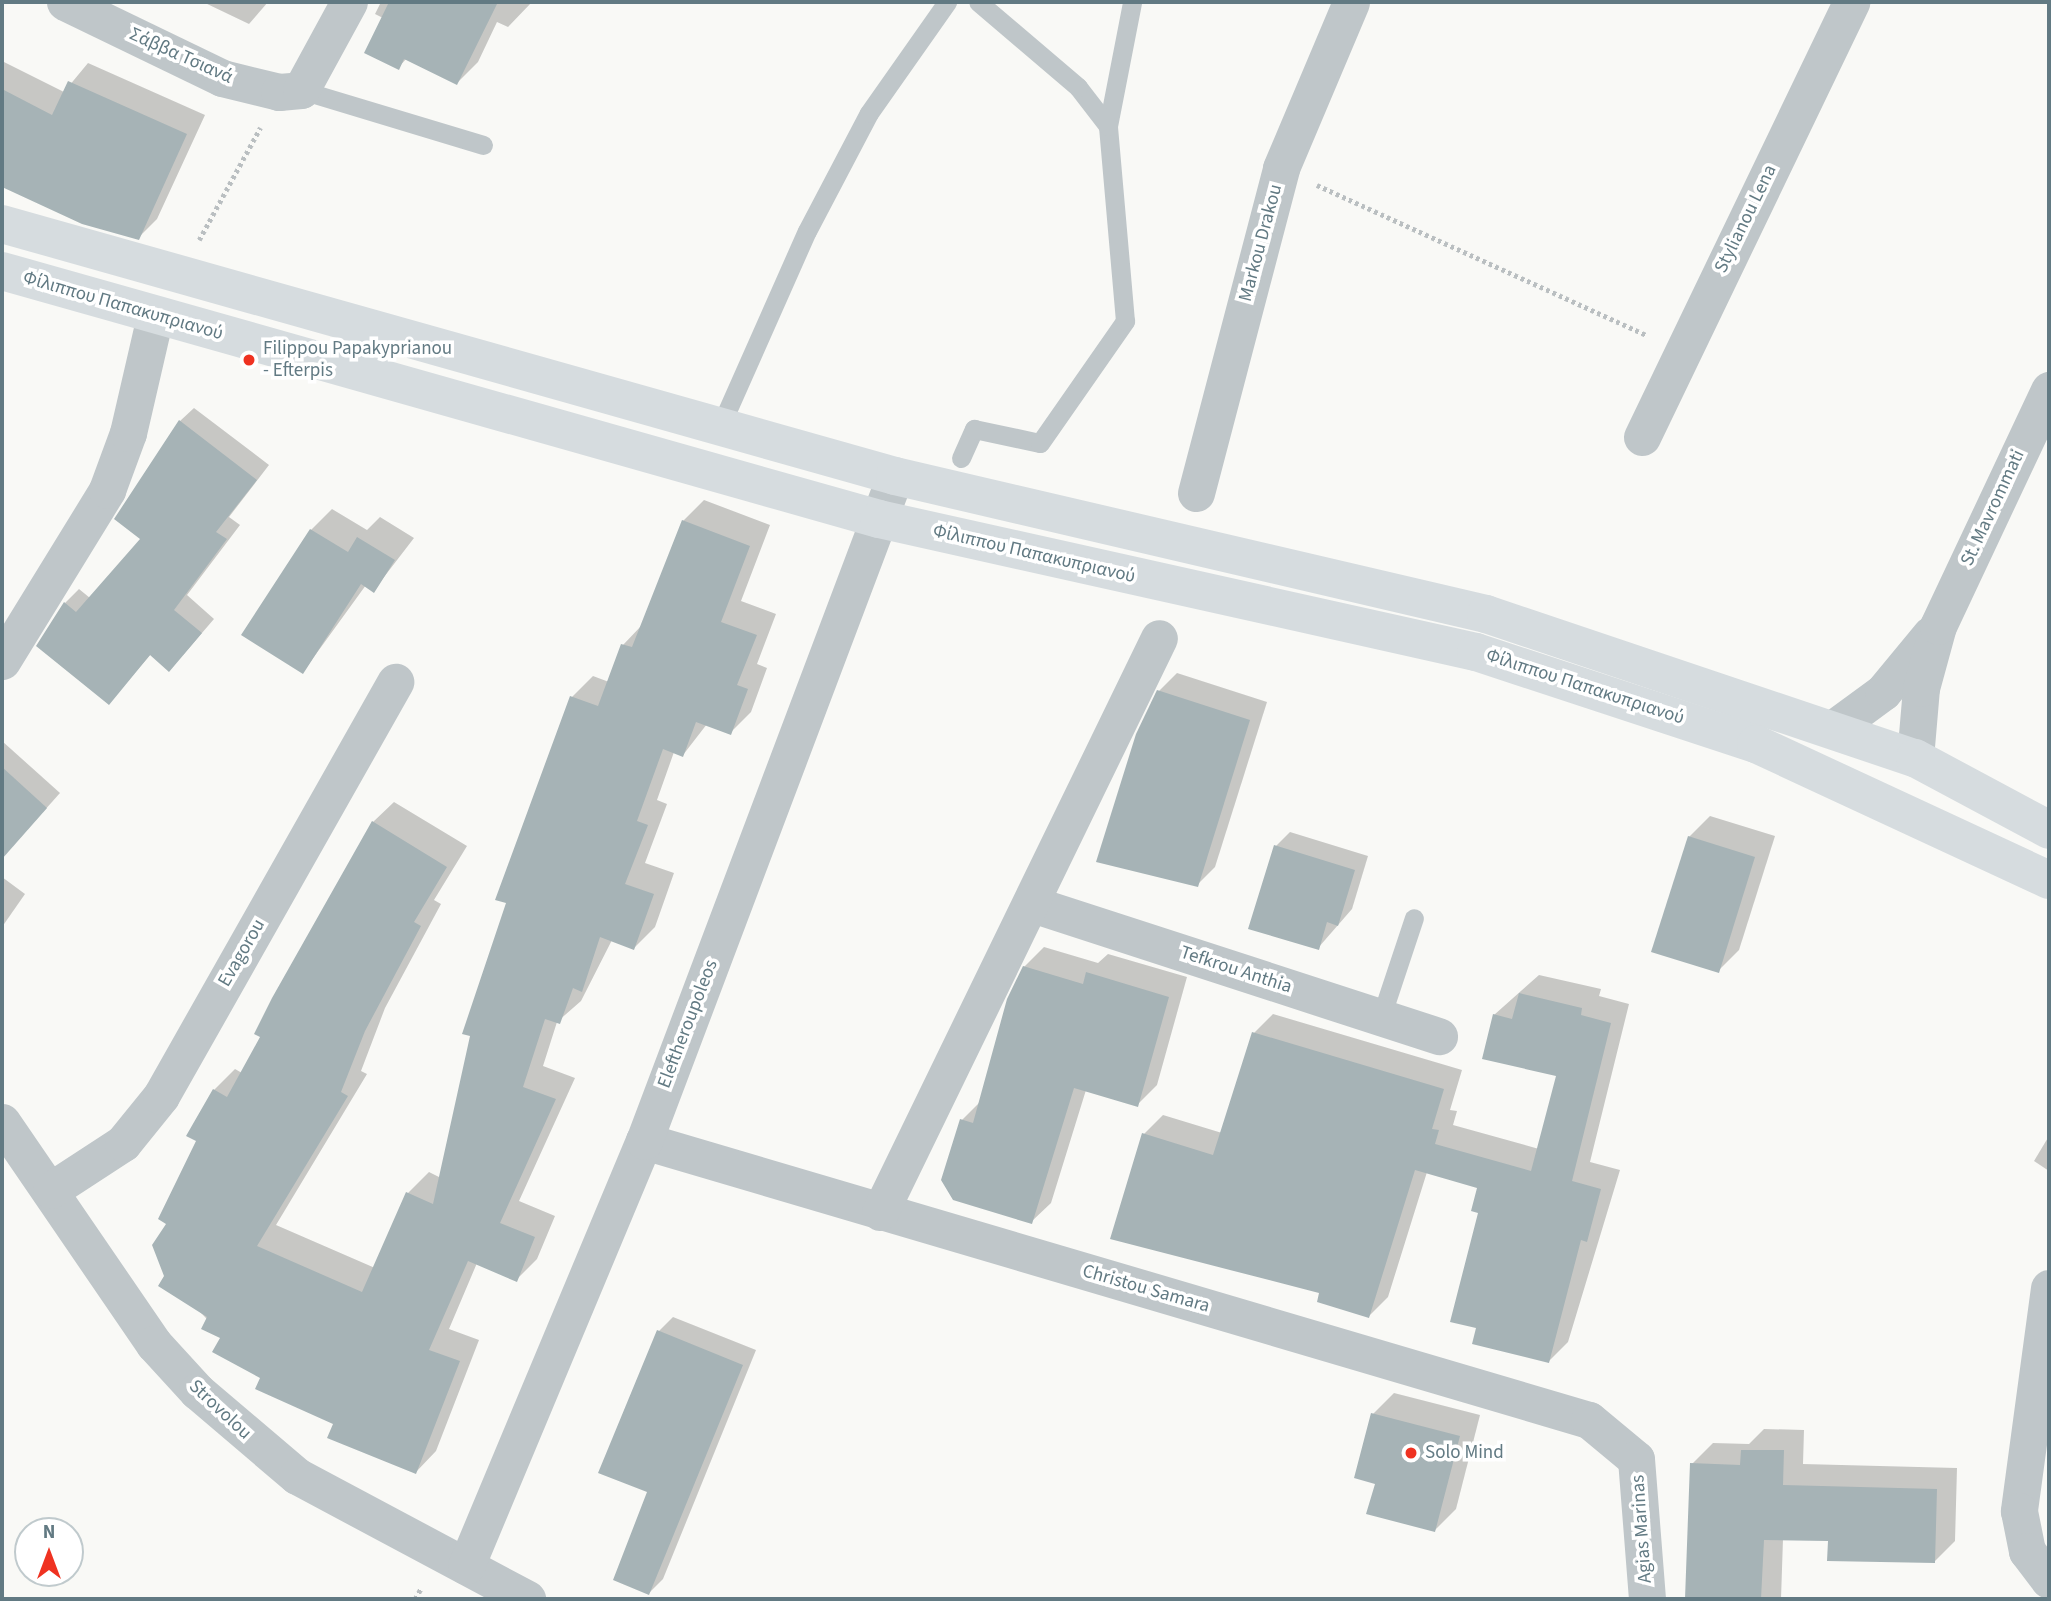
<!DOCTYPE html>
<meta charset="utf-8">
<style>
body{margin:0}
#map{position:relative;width:2051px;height:1601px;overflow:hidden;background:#f9f9f6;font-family:"Source Sans 3",sans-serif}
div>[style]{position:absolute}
.shadow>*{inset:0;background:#0003}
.building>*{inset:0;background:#a6b3b6}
.path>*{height:4.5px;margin-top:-2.25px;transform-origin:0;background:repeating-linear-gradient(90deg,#babfc1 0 3.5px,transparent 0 7px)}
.service>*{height:19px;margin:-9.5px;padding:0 9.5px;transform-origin:9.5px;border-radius:9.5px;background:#bfc6c9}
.minor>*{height:37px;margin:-18.5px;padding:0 18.5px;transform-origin:18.5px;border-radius:18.5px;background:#bfc6c9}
.secondary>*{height:38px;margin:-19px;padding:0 19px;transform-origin:19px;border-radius:19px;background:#d6dcdf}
.dots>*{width:19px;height:19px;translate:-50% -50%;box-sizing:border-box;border:4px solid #fff;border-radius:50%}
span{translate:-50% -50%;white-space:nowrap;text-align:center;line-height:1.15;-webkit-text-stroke:7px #fff;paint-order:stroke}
.street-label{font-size:19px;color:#627a83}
.poi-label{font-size:19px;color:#627a83}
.left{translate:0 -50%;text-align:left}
.frame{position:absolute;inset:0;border:4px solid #627a83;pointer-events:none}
.north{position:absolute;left:14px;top:1517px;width:70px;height:70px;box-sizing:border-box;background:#fff;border:2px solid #c0cacd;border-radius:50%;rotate:0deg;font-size:19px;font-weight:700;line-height:28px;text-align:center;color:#627a83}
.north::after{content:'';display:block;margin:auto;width:24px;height:32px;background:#ef3221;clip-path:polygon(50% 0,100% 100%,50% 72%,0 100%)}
</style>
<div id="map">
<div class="shadow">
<i style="clip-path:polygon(203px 2px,268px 2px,249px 24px)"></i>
<i style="clip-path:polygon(381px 2px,532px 2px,508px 27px,497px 22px,478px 62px,457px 83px,407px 58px,398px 68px,383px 18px,375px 14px)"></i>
<i style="clip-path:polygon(2px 61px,64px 92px,88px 63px,205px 115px,157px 219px,138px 238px,83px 222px,2px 186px)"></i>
<i style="clip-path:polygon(194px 408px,269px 465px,229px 517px,240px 525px,187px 595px,214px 619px,183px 655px,151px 654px,109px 703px,65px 603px,79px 589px,90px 598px,142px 538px,180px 421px)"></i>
<i style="clip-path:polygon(704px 500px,770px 525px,741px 601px,776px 614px,757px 664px,767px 668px,751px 712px,730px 733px,707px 724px,683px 755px,674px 752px,657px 800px,667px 804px,645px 863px,674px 873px,655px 927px,634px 948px,612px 940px,581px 1001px,557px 1022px,543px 1066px,575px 1078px,519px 1201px,555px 1216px,537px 1259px,516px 1280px,477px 1263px,449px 1329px,479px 1340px,436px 1451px,416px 1472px,262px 1377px,166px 1276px,168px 1223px,214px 1090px,235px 1069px,242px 1073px,373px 822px,394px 802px,467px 846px,434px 900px,441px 904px,385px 1008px,361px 1071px,367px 1074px,276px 1225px,375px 1268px,408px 1193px,429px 1172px,441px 1178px,572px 697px,593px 676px,609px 682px,623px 645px,642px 625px,683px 521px)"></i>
<i style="clip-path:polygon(332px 509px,367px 530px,380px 517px,414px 538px,374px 590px,366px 585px,303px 672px,311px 530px)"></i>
<i style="clip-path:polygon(1177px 673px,1267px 702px,1215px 867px,1197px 885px,1159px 691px)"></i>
<i style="clip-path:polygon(2px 741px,60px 793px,2px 858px)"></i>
<i style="clip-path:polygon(1710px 816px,1775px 836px,1739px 950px,1718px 971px,1689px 837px)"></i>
<i style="clip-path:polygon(1290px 832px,1368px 856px,1352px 909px,1318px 948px,1276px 846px)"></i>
<i style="clip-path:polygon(2px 877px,25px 894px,2px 927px)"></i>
<i style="clip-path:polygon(1044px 947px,1098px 963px,1108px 954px,1187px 977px,1157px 1085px,1137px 1105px,1086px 1090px,1051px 1203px,1031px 1222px,962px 1120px,981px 1101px,1024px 967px)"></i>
<i style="clip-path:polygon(1539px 975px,1601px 989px,1599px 996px,1629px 1004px,1590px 1162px,1620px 1170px,1568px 1342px,1549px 1361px,1478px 1327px,1479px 1187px,1427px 1172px,1388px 1297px,1369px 1316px,1322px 1292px,1144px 1134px,1163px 1115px,1222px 1133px,1254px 1033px,1273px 1014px,1462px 1070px,1450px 1110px,1457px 1111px,1453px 1125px,1539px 1149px,1558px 1075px,1494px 1015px)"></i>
<i style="clip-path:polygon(2049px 1136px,2049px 1171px,2034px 1161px)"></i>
<i style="clip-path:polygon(673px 1317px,756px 1350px,663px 1579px,649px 1593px,659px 1331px)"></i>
<i style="clip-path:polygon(1394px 1393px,1480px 1415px,1456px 1509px,1435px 1530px,1377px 1483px,1373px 1414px)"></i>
<i style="clip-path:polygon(1764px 1429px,1804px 1430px,1803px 1464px,1957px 1468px,1955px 1541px,1934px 1562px,1830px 1540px,1783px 1539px,1781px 1599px,1687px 1599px,1692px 1464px,1713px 1443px,1749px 1444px)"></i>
</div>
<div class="building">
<i style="clip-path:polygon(389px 2px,498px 2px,457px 85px,404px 59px,399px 70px,364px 53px)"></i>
<i style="clip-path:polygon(68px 81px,187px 134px,139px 240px,82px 224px,2px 187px,2px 89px,52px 115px)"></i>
<i style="clip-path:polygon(179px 420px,257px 480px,216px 532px,227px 539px,174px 610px,202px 633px,169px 672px,150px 655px,109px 705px,36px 646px,64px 602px,76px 612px,140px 539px,114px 519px)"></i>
<i style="clip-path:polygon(682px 520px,750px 546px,721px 622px,757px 635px,737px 685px,748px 689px,731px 735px,696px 722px,683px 757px,663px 749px,637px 821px,648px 825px,625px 884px,654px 894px,634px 950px,600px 937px,582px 992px,573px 988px,560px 1024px,545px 1019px,523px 1087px,556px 1099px,500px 1223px,535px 1237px,517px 1282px,468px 1261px,429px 1350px,460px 1361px,416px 1474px,327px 1438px,333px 1424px,255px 1389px,260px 1378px,212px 1352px,220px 1338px,201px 1329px,207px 1317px,158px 1286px,164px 1276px,152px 1245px,166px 1224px,158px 1219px,196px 1141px,186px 1136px,213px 1089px,227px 1097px,260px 1037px,254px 1034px,272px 998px,372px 821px,447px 867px,414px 922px,421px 926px,365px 1031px,341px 1092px,348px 1096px,257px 1246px,362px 1292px,406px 1192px,433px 1204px,470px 1036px,462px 1034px,506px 903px,495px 900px,570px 696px,598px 706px,621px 644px,632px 647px)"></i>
<i style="clip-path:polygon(310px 529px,348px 552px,357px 537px,395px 560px,374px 593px,361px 584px,303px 674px,241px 635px)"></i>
<i style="clip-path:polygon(1157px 690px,1250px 720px,1198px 887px,1096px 862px,1136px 734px)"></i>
<i style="clip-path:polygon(2px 767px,47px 808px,2px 859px)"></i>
<i style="clip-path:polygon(1688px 836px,1755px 857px,1719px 973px,1651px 952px)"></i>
<i style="clip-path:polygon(1274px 845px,1355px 870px,1338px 926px,1327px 922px,1319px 950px,1248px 929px)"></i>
<i style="clip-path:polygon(1023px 966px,1083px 984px,1086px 972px,1169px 997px,1138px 1107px,1074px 1088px,1032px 1224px,953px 1200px,941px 1180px,960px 1119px,973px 1123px,1007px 999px)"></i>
<i style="clip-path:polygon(1519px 993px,1582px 1008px,1581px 1015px,1611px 1023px,1572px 1181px,1601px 1189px,1587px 1242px,1581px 1240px,1549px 1363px,1472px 1344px,1476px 1328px,1450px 1322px,1478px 1213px,1471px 1211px,1477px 1188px,1415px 1170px,1369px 1318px,1317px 1302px,1319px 1293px,1110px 1239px,1142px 1133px,1213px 1155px,1252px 1032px,1444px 1089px,1432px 1129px,1439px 1130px,1435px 1144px,1531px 1171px,1556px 1076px,1482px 1059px,1493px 1014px,1512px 1019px)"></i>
<i style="clip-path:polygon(657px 1330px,743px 1365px,649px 1595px,613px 1580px,647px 1492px,598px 1473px)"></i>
<i style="clip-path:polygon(1371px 1413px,1460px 1436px,1435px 1532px,1366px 1514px,1375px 1484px,1354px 1478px)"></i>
<i style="clip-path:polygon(1741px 1450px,1784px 1450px,1783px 1485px,1937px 1489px,1935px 1563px,1827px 1561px,1828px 1541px,1764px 1540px,1761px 1599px,1685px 1599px,1690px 1463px,1740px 1465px)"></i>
</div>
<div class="path">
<i style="left:1317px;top:185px;width:362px;rotate:24.5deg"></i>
<i style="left:199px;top:240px;width:128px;rotate:-61.4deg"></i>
<i style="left:415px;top:1599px;width:13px;rotate:-61deg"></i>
</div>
<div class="service">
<i style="left:301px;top:90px;width:190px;rotate:16.8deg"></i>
<i style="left:1108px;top:126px;width:126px;rotate:-79deg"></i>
<i style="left:720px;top:427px;width:214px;rotate:-66.1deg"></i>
<i style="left:807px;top:231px;width:133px;rotate:-62.3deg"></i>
<i style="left:869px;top:113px;width:136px;rotate:-54.9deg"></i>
<i style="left:961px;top:458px;width:32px;rotate:-66deg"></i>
<i style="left:974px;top:429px;width:67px;rotate:12deg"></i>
<i style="left:1040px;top:443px;width:149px;rotate:-55.1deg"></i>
<i style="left:1125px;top:321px;width:196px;rotate:-95deg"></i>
<i style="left:1108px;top:126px;width:49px;rotate:-127.6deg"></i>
<i style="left:1078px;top:87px;width:131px;rotate:-139.6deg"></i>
<i style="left:1381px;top:1017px;width:104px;rotate:-71.6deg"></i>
</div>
<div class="minor">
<i style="left:65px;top:2px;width:174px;rotate:25.8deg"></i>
<i style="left:222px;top:78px;width:59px;rotate:13.8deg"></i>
<i style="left:279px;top:92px;width:22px;rotate:-5deg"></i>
<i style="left:301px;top:90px;width:100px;rotate:-61.4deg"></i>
<i style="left:1642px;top:437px;width:483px;rotate:-64.3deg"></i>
<i style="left:1196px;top:493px;width:336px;rotate:-75.3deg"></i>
<i style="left:1281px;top:168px;width:180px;rotate:-67.1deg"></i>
<i style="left:2px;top:661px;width:201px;rotate:-58.4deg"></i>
<i style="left:107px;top:490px;width:61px;rotate:-69.8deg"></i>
<i style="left:128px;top:433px;width:120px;rotate:-77deg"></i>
<i style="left:1834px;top:728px;width:61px;rotate:-36.3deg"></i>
<i style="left:1883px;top:692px;width:74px;rotate:-50.5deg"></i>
<i style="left:1915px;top:758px;width:70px;rotate:-85.1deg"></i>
<i style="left:1921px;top:688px;width:64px;rotate:-74.7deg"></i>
<i style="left:1938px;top:626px;width:261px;rotate:-64.8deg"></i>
<i style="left:1032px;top:904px;width:428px;rotate:18deg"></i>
<i style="left:2px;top:1122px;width:269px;rotate:55.6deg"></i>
<i style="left:154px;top:1344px;width:64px;rotate:47.5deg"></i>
<i style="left:197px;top:1391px;width:131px;rotate:40.4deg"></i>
<i style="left:297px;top:1476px;width:261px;rotate:28.1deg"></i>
<i style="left:644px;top:1141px;width:985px;rotate:16.45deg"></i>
<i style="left:1589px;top:1420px;width:61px;rotate:39.7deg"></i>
<i style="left:1636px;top:1459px;width:140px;rotate:85.5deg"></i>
<i style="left:51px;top:1190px;width:86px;rotate:-33.1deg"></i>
<i style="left:123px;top:1143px;width:60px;rotate:-51deg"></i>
<i style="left:161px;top:1096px;width:476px;rotate:-60.5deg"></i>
<i style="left:880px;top:1212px;width:638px;rotate:-64.08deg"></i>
<i style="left:2049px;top:1288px;width:225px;rotate:97.7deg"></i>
<i style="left:2019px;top:1511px;width:41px;rotate:78.7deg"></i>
<i style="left:2027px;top:1551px;width:36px;rotate:53deg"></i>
<i style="left:466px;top:1566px;width:461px;rotate:-67.3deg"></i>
<i style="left:644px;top:1141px;width:711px;rotate:-69.32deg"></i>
</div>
<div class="secondary">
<i style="left:2px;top:224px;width:928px;rotate:15.76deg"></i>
<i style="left:895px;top:476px;width:607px;rotate:13.14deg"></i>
<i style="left:1486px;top:614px;width:453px;rotate:18.6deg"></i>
<i style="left:1915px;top:758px;width:152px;rotate:28.2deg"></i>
<i style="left:2px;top:271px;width:911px;rotate:15.79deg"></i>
<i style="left:879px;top:519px;width:612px;rotate:12.56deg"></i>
<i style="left:1476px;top:652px;width:295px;rotate:18.2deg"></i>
<i style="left:1756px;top:744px;width:323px;rotate:24.9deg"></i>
</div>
<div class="dots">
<i style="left:249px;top:360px;background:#ef3221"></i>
<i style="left:1411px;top:1453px;background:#ef3221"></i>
</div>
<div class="street-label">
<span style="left:181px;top:56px;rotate:24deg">Σάββα Τσιανά</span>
<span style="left:1746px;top:219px;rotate:-64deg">Stylianou Lena</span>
<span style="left:1261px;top:243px;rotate:-75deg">Markou Drakou</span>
<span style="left:123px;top:306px;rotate:16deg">Φίλιππου Παπακυπριανού</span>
<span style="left:1993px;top:508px;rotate:-65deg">St. Mavrommati</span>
<span style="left:1034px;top:554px;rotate:13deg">Φίλιππου Παπακυπριανού</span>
<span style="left:1585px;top:687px;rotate:18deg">Φίλιππου Παπακυπριανού</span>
<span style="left:242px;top:953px;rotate:-60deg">Evagorou</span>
<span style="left:1236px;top:970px;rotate:18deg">Tefkrou Anthia</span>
<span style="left:688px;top:1024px;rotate:-69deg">Eleftheroupoleos</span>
<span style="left:1146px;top:1289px;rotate:16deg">Christou Samara</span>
<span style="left:220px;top:1410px;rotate:43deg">Strovolou</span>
<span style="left:1642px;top:1529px;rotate:-94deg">Agias Marinas</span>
</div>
<div class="poi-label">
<span class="left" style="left:263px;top:360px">Filippou Papakyprianou<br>- Efterpis</span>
<span class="left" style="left:1425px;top:1453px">Solo Mind</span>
</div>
<div class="frame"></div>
<div class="north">N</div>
</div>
